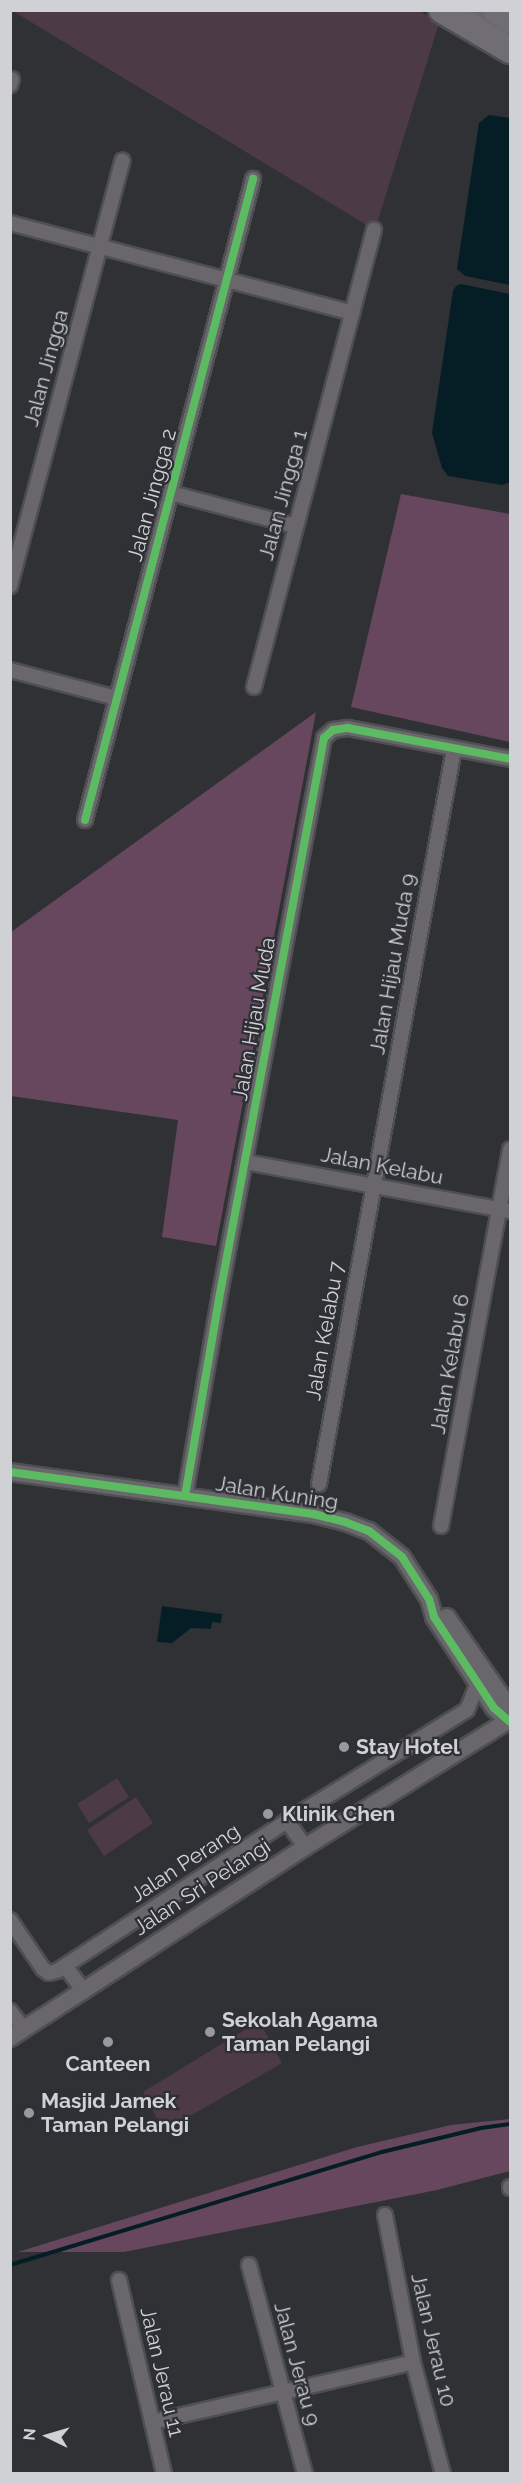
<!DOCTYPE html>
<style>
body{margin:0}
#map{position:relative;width:521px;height:2484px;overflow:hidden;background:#303135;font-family:Raleway,sans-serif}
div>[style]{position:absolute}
.green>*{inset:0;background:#4d3a47}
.forest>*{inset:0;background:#66475d}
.water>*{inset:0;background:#051e25}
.stream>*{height:4px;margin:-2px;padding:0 2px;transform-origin:2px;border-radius:2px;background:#051e25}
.roads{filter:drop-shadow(2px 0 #4e4f51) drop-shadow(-2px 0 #4e4f51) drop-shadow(0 2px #4e4f51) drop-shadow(0 -2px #4e4f51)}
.minor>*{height:14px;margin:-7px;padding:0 7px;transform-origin:7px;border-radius:7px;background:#69676c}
.tertiary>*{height:16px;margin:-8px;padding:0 8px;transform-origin:8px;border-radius:8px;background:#69676c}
.primary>*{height:22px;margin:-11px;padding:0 11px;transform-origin:11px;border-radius:11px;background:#6a686e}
.motorway>*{height:26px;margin:-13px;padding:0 13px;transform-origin:13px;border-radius:13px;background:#706d75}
.cycleway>*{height:8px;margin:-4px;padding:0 4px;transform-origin:4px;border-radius:4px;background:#5cba63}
.dots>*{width:16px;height:16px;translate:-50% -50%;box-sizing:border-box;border:3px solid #2f3036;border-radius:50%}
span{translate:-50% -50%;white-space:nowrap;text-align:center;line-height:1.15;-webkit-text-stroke:4.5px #2f3036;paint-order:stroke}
.street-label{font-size:21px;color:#d0d1d5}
.poi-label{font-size:21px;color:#d0d1d5;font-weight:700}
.left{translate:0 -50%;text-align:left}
.frame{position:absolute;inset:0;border:12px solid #d0d1d5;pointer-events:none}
.north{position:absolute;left:18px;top:2406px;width:60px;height:60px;-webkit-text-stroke:4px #2f3036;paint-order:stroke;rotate:275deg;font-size:16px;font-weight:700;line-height:24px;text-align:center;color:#d0d1d5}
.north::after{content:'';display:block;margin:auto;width:21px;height:27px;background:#d0d1d5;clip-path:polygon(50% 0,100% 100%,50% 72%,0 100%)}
</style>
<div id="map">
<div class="green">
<i style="clip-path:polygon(11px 10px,418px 10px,439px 23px,375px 230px)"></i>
<i style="clip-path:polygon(117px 1778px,129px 1797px,89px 1823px,77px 1804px)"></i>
<i style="clip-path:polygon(136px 1797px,153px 1823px,104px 1856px,87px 1830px)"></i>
<i style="clip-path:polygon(259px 2021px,282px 2063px,164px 2131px,143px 2092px)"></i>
</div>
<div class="forest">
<i style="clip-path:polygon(401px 494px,510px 514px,510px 742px,351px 707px)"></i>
<i style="clip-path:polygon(316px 712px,216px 1246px,162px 1237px,178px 1120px,11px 1096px,11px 932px)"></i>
<i style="clip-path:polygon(510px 2119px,510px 2171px,437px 2190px,124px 2252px,18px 2252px,357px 2147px,451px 2125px)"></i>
</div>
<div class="water">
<i style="clip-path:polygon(489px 115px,510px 118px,510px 285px,465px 276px,457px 269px,479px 123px)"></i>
<i style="clip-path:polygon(461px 284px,510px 294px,510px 482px,502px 485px,448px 476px,442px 468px,432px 433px,453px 291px,456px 286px)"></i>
<i style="clip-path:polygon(162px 1606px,222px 1614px,221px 1623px,212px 1622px,211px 1629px,191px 1628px,172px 1643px,157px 1642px)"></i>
</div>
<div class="stream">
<i style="left:10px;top:2265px;width:389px;rotate:-16.9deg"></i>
<i style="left:382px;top:2152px;width:102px;rotate:-13.6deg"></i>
<i style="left:481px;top:2128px;width:29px;rotate:-8deg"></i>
</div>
<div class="roads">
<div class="minor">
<i style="left:10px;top:85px;width:6px;rotate:-72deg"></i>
<i style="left:10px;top:223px;width:354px;rotate:14.7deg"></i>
<i style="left:171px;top:493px;width:129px;rotate:14.8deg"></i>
<i style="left:10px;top:586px;width:440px;rotate:-75.2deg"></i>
<i style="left:10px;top:670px;width:111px;rotate:14.7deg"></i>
<i style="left:254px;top:687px;width:473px;rotate:-75.3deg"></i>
<i style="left:85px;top:820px;width:663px;rotate:-75.31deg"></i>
<i style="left:245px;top:1162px;width:269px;rotate:10.5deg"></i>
<i style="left:319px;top:1484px;width:747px;rotate:-79.59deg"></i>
<i style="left:185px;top:1496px;width:200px;rotate:-80.2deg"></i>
<i style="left:219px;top:1299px;width:571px;rotate:-79.4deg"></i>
<i style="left:324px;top:738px;width:12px;rotate:-42deg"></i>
<i style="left:333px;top:730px;width:15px;rotate:-8deg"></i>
<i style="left:348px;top:728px;width:165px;rotate:10.8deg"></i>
<i style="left:441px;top:1526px;width:383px;rotate:-79.6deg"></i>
<i style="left:287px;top:1821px;width:32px;rotate:55deg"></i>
<i style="left:10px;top:1920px;width:59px;rotate:56deg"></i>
<i style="left:43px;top:1969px;width:7px;rotate:34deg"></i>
<i style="left:49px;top:1973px;width:8px;rotate:-14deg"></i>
<i style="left:57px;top:1971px;width:275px;rotate:-33.1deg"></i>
<i style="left:287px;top:1821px;width:211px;rotate:-31.7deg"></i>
<i style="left:467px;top:1710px;width:29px;rotate:-68deg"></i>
<i style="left:65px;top:1966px;width:31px;rotate:53deg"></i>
<i style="left:10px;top:2011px;width:23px;rotate:52deg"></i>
<i style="left:510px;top:2187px;width:1px;rotate:90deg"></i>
<i style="left:385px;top:2215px;width:150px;rotate:79.2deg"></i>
<i style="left:413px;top:2362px;width:116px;rotate:75deg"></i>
<i style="left:249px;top:2265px;width:216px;rotate:75deg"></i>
<i style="left:119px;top:2280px;width:199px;rotate:76.9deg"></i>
<i style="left:152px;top:2422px;width:268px;rotate:-12.9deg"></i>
</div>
<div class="tertiary">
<i style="left:10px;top:1472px;width:306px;rotate:7.9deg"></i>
<i style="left:313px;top:1514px;width:33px;rotate:14deg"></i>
<i style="left:345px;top:1522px;width:26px;rotate:21deg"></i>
<i style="left:369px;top:1531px;width:42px;rotate:38.2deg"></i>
<i style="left:402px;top:1557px;width:50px;rotate:57.3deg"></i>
<i style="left:429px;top:1599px;width:19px;rotate:74deg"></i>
<i style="left:434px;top:1617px;width:109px;rotate:56.6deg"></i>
<i style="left:494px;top:1708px;width:21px;rotate:41deg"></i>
<i style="left:447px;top:1617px;width:102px;rotate:55.4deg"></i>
<i style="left:505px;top:1701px;width:19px;rotate:78deg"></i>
<i style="left:10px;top:2038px;width:351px;rotate:-32.9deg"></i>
<i style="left:305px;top:1847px;width:240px;rotate:-31.9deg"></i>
</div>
<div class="primary">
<i style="left:471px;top:10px;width:46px;rotate:31.6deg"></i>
</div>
<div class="motorway">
<i style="left:442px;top:10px;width:79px;rotate:30.5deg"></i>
<i style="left:496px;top:10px;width:17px;rotate:33deg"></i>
</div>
</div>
<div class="cycleway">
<i style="left:85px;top:820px;width:663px;rotate:-75.31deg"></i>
<i style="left:10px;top:1472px;width:306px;rotate:7.9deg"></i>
<i style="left:313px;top:1514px;width:33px;rotate:14deg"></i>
<i style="left:345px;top:1522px;width:26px;rotate:21deg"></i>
<i style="left:369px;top:1531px;width:42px;rotate:38.2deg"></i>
<i style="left:402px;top:1557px;width:50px;rotate:57.3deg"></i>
<i style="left:429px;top:1599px;width:19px;rotate:74deg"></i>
<i style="left:434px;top:1617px;width:109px;rotate:56.6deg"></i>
<i style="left:494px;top:1708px;width:21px;rotate:41deg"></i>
<i style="left:185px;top:1496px;width:200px;rotate:-80.2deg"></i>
<i style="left:219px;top:1299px;width:571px;rotate:-79.4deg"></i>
<i style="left:324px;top:738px;width:12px;rotate:-42deg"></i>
<i style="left:333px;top:730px;width:15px;rotate:-8deg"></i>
<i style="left:348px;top:728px;width:165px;rotate:10.8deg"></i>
</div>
<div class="dots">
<i style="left:344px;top:1747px;background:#98999d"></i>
<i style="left:268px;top:1814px;background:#98999d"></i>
<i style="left:210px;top:2032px;background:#98999d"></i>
<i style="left:108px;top:2042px;background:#98999d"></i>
<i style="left:29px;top:2113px;background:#98999d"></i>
</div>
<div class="street-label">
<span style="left:46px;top:368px;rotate:-75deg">Jalan Jingga</span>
<span style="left:152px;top:495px;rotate:-75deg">Jalan Jingga 2</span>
<span style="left:283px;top:495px;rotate:-75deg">Jalan Jingga 1</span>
<span style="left:393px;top:964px;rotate:-80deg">Jalan Hijau Muda 9</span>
<span style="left:254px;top:1019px;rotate:-80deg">Jalan Hijau Muda</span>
<span style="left:382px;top:1166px;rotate:11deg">Jalan Kelabu</span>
<span style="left:325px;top:1331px;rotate:-80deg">Jalan Kelabu 7</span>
<span style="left:450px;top:1364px;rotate:-80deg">Jalan Kelabu 6</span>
<span style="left:277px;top:1493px;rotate:9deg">Jalan Kuning</span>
<span style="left:185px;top:1863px;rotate:-33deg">Jalan Perang</span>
<span style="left:202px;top:1887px;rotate:-33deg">Jalan Sri Pelangi</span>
<span style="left:433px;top:2340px;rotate:77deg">Jalan Jerau 10</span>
<span style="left:297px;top:2364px;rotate:75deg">Jalan Jerau 9</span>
<span style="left:162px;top:2372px;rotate:77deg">Jalan Jerau 11</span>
</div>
<div class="poi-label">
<span class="left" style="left:356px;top:1747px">Stay Hotel</span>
<span class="left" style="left:282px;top:1814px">Klinik Chen</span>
<span class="left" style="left:222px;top:2032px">Sekolah Agama<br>Taman Pelangi</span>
<span style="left:108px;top:2064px">Canteen</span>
<span class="left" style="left:41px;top:2113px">Masjid Jamek<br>Taman Pelangi</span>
</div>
<div class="frame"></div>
<div class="north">N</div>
</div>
